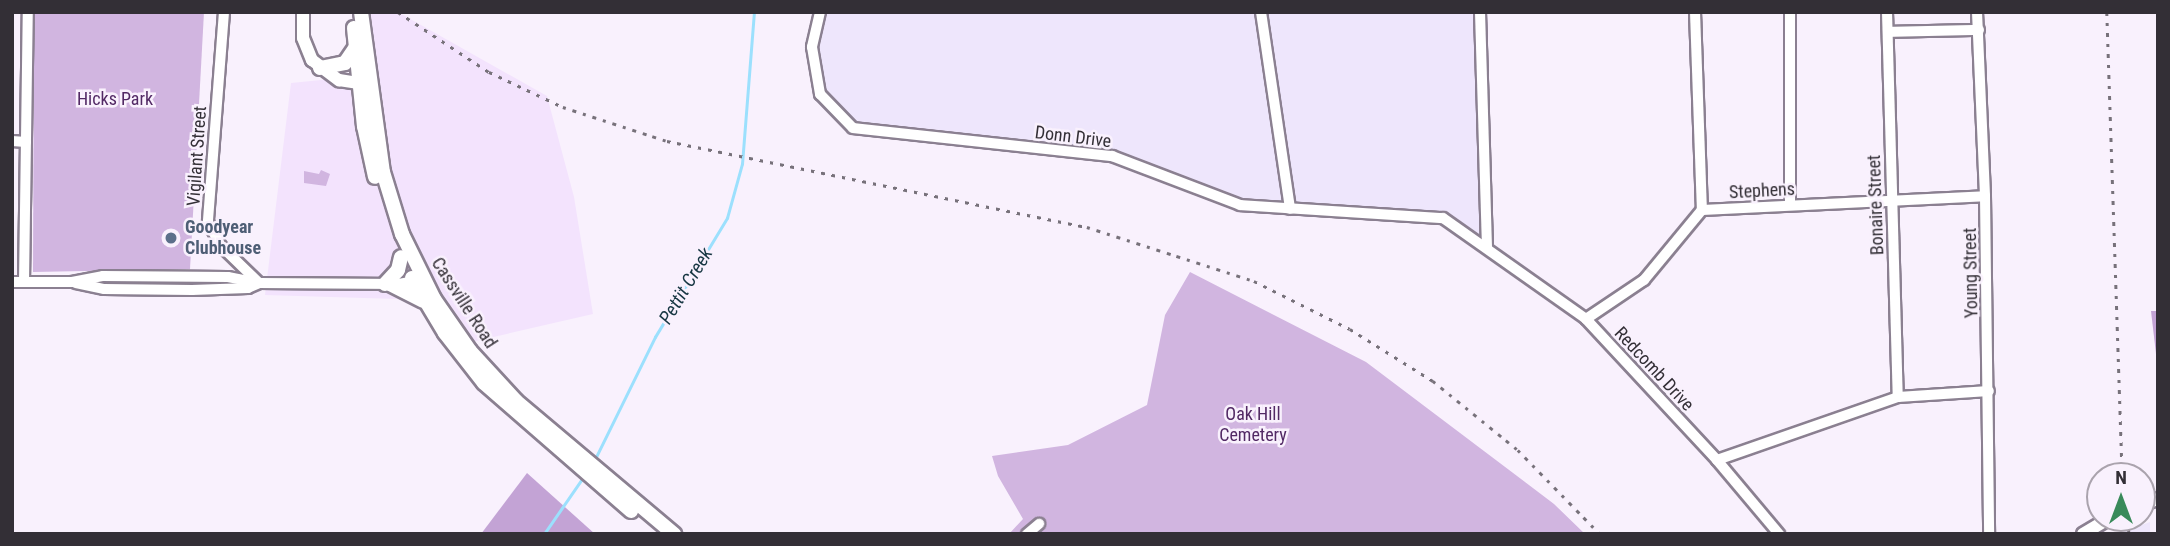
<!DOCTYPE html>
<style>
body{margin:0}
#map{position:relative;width:2170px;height:546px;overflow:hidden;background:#f9f1fd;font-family:"Roboto Condensed",sans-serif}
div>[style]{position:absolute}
.built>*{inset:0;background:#f3e3fd}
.industrial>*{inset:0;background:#eee6fc}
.green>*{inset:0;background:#d1b5e0}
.forest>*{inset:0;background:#c3a3d5}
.stream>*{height:2.5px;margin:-1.25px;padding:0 1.25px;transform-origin:1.25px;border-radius:1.25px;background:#9ce0fd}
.roads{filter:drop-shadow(2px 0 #8b8091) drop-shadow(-2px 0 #8b8091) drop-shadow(0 2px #8b8091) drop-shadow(0 -2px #8b8091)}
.minor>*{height:10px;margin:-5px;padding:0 5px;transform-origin:5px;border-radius:5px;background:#fff}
.tertiary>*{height:12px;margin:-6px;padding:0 6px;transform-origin:6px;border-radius:6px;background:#fff}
.secondary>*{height:14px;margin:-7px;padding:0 7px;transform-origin:7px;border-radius:7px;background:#fff}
.rail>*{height:2.5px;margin-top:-1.25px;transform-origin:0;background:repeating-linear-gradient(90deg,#77717a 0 3.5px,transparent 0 10.5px)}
.dots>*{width:19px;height:19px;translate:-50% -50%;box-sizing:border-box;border:4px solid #f9f1fd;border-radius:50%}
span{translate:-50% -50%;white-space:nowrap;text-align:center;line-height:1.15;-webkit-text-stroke:5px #f9f1fd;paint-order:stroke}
.park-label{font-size:18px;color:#522965}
.street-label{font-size:18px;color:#332f36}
.service-label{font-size:18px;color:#4e5e75;font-weight:700}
.left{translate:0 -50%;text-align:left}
.water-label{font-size:19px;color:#163642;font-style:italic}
.frame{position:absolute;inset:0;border:14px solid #332f36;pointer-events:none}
.north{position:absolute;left:2086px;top:462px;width:70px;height:70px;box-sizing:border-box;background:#f9f1fd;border:2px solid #aaa3ad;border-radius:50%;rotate:0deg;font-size:19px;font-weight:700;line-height:28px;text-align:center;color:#332f36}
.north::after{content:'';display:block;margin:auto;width:24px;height:32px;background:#398a5a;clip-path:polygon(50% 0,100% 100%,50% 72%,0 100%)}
</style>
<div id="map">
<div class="built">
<i style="clip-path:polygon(365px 12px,398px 12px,547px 96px,574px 197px,593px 314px,476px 341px,440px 335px,419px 305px,397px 299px,265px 295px,291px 83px,371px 75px)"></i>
</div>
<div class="industrial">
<i style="clip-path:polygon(820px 12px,1475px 12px,1482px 244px,1447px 221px,1240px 205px,1112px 156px,853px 128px,820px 94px,812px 47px)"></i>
<i style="clip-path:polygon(2150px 522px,2150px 534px,2116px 534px)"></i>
</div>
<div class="green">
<i style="clip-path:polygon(34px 12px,204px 12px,190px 269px,33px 272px)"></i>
<i style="clip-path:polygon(321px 170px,330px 174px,326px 186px,304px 183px,304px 171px,319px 174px)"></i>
<i style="clip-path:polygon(1190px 272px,1366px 362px,1554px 504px,1585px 534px,1009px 534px,1023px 519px,998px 476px,992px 456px,1068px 445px,1147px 405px,1165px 315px)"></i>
</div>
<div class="forest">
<i style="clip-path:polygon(2151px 311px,2158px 311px,2158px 371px)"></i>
<i style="clip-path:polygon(527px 473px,595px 534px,481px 534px)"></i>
</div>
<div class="stream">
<i style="left:595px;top:459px;width:136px;rotate:-63.8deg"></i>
<i style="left:655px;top:337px;width:139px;rotate:-58.8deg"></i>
<i style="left:727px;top:218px;width:56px;rotate:-74.5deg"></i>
<i style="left:742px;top:164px;width:152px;rotate:-85.5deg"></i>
<i style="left:544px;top:534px;width:70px;rotate:-55.4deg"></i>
</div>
<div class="roads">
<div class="minor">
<i style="left:224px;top:12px;width:211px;rotate:94.4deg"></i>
<i style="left:208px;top:222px;width:26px;rotate:62deg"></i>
<i style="left:220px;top:245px;width:53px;rotate:44.2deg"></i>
<i style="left:820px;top:12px;width:36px;rotate:103deg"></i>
<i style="left:812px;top:47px;width:48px;rotate:80.3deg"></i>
<i style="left:820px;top:94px;width:47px;rotate:45.9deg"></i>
<i style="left:853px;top:128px;width:261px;rotate:6.2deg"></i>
<i style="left:1112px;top:156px;width:137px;rotate:20.9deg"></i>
<i style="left:1240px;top:205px;width:203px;rotate:3.7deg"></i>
<i style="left:1443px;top:218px;width:175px;rotate:35.2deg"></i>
<i style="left:1586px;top:319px;width:192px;rotate:47.1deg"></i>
<i style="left:1717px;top:460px;width:97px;rotate:50deg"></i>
<i style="left:1261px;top:12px;width:199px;rotate:81.6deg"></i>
<i style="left:1480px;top:12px;width:236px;rotate:88.3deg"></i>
<i style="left:1695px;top:12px;width:198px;rotate:88deg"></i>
<i style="left:1887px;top:12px;width:385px;rotate:88.4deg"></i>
<i style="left:1977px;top:12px;width:184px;rotate:87.5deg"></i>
<i style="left:1985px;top:196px;width:338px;rotate:89.3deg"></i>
<i style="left:1888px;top:32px;width:91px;rotate:-1.3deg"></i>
<i style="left:12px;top:141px;width:14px;rotate:4deg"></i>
<i style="left:1790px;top:204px;width:192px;rotate:-90deg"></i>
<i style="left:12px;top:282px;width:60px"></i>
<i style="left:72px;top:282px;width:32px;rotate:-11deg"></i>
<i style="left:103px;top:276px;width:125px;rotate:0.5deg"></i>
<i style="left:228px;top:277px;width:32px;rotate:11deg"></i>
<i style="left:259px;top:283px;width:140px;rotate:0.4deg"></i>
<i style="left:399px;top:284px;width:20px;rotate:-11deg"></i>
<i style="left:24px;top:282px;width:270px;rotate:-89.2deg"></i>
<i style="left:76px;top:283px;width:29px;rotate:12deg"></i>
<i style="left:104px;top:289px;width:88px;rotate:0.7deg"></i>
<i style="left:192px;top:290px;width:56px;rotate:-2deg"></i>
<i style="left:248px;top:288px;width:12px;rotate:-24deg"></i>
<i style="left:1586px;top:319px;width:70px;rotate:-33.9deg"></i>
<i style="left:1644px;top:280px;width:91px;rotate:-50.4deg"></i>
<i style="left:1702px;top:210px;width:283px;rotate:-2.8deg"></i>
<i style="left:1717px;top:460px;width:192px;rotate:-19.2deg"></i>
<i style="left:1898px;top:397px;width:91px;rotate:-3.8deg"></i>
<i style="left:1027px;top:534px;width:16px;rotate:-40deg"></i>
</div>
<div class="tertiary">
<i style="left:303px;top:12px;width:26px;rotate:90deg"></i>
<i style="left:303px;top:38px;width:24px;rotate:68deg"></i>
<i style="left:312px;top:60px;width:34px;rotate:37deg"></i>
<i style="left:339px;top:80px;width:30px;rotate:9deg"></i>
<i style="left:2142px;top:504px;width:17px;rotate:-17deg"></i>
<i style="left:2083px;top:534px;width:31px;rotate:-31deg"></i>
</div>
<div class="secondary">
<i style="left:361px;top:12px;width:162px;rotate:82.2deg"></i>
<i style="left:383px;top:172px;width:65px;rotate:73deg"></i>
<i style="left:402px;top:234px;width:72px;rotate:63.8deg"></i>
<i style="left:434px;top:299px;width:63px;rotate:55.3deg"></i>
<i style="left:470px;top:351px;width:68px;rotate:47.4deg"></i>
<i style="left:516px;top:401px;width:207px;rotate:40.1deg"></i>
<i style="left:354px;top:28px;width:99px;rotate:84.2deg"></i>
<i style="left:364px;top:126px;width:52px;rotate:77.8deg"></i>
<i style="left:320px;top:68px;width:25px;rotate:-11deg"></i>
<i style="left:345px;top:63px;width:18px;rotate:-56deg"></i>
<i style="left:412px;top:278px;width:64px;rotate:59deg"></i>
<i style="left:445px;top:333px;width:63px;rotate:52deg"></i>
<i style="left:484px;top:383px;width:195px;rotate:41deg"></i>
<i style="left:385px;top:284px;width:19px;rotate:-47deg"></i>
<i style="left:398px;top:270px;width:13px;rotate:-77deg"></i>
<i style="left:390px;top:284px;width:37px;rotate:27deg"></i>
</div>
</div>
<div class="rail">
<i style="left:398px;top:12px;width:109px;rotate:33.4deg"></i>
<i style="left:489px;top:72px;width:82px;rotate:25.3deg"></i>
<i style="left:563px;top:107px;width:109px;rotate:18.1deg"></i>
<i style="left:667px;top:141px;width:429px;rotate:11.6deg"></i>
<i style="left:1087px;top:227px;width:176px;rotate:17.9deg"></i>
<i style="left:1254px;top:281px;width:107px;rotate:26.6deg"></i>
<i style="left:1350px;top:329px;width:98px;rotate:32.1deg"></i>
<i style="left:1433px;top:381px;width:109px;rotate:39.1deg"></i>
<i style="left:1518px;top:450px;width:117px;rotate:45.7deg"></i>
<i style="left:2107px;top:12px;width:464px;rotate:88.1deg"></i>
<i style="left:2128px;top:518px;width:16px;rotate:86deg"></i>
</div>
<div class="dots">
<i style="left:171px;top:238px;background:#5c6f8a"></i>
</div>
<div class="park-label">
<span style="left:115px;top:99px">Hicks Park</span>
<span style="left:1253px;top:425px">Oak Hill<br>Cemetery</span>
</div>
<div class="street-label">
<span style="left:1073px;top:137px;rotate:7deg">Donn Drive</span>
<span style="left:197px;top:156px;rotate:-86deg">Vigilant Street</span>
<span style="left:1762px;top:191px;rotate:-3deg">Stephens</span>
<span style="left:1876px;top:205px;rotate:-92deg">Bonaire Street</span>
<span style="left:1971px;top:273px;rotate:-91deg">Young Street</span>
<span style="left:464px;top:303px;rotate:57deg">Cassville Road</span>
<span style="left:1654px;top:369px;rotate:47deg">Redcomb Drive</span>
</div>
<div class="service-label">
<span class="left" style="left:185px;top:238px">Goodyear<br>Clubhouse</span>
</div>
<div class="water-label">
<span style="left:686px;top:286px;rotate:-59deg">Pettit Creek</span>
</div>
<div class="frame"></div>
<div class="north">N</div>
</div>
